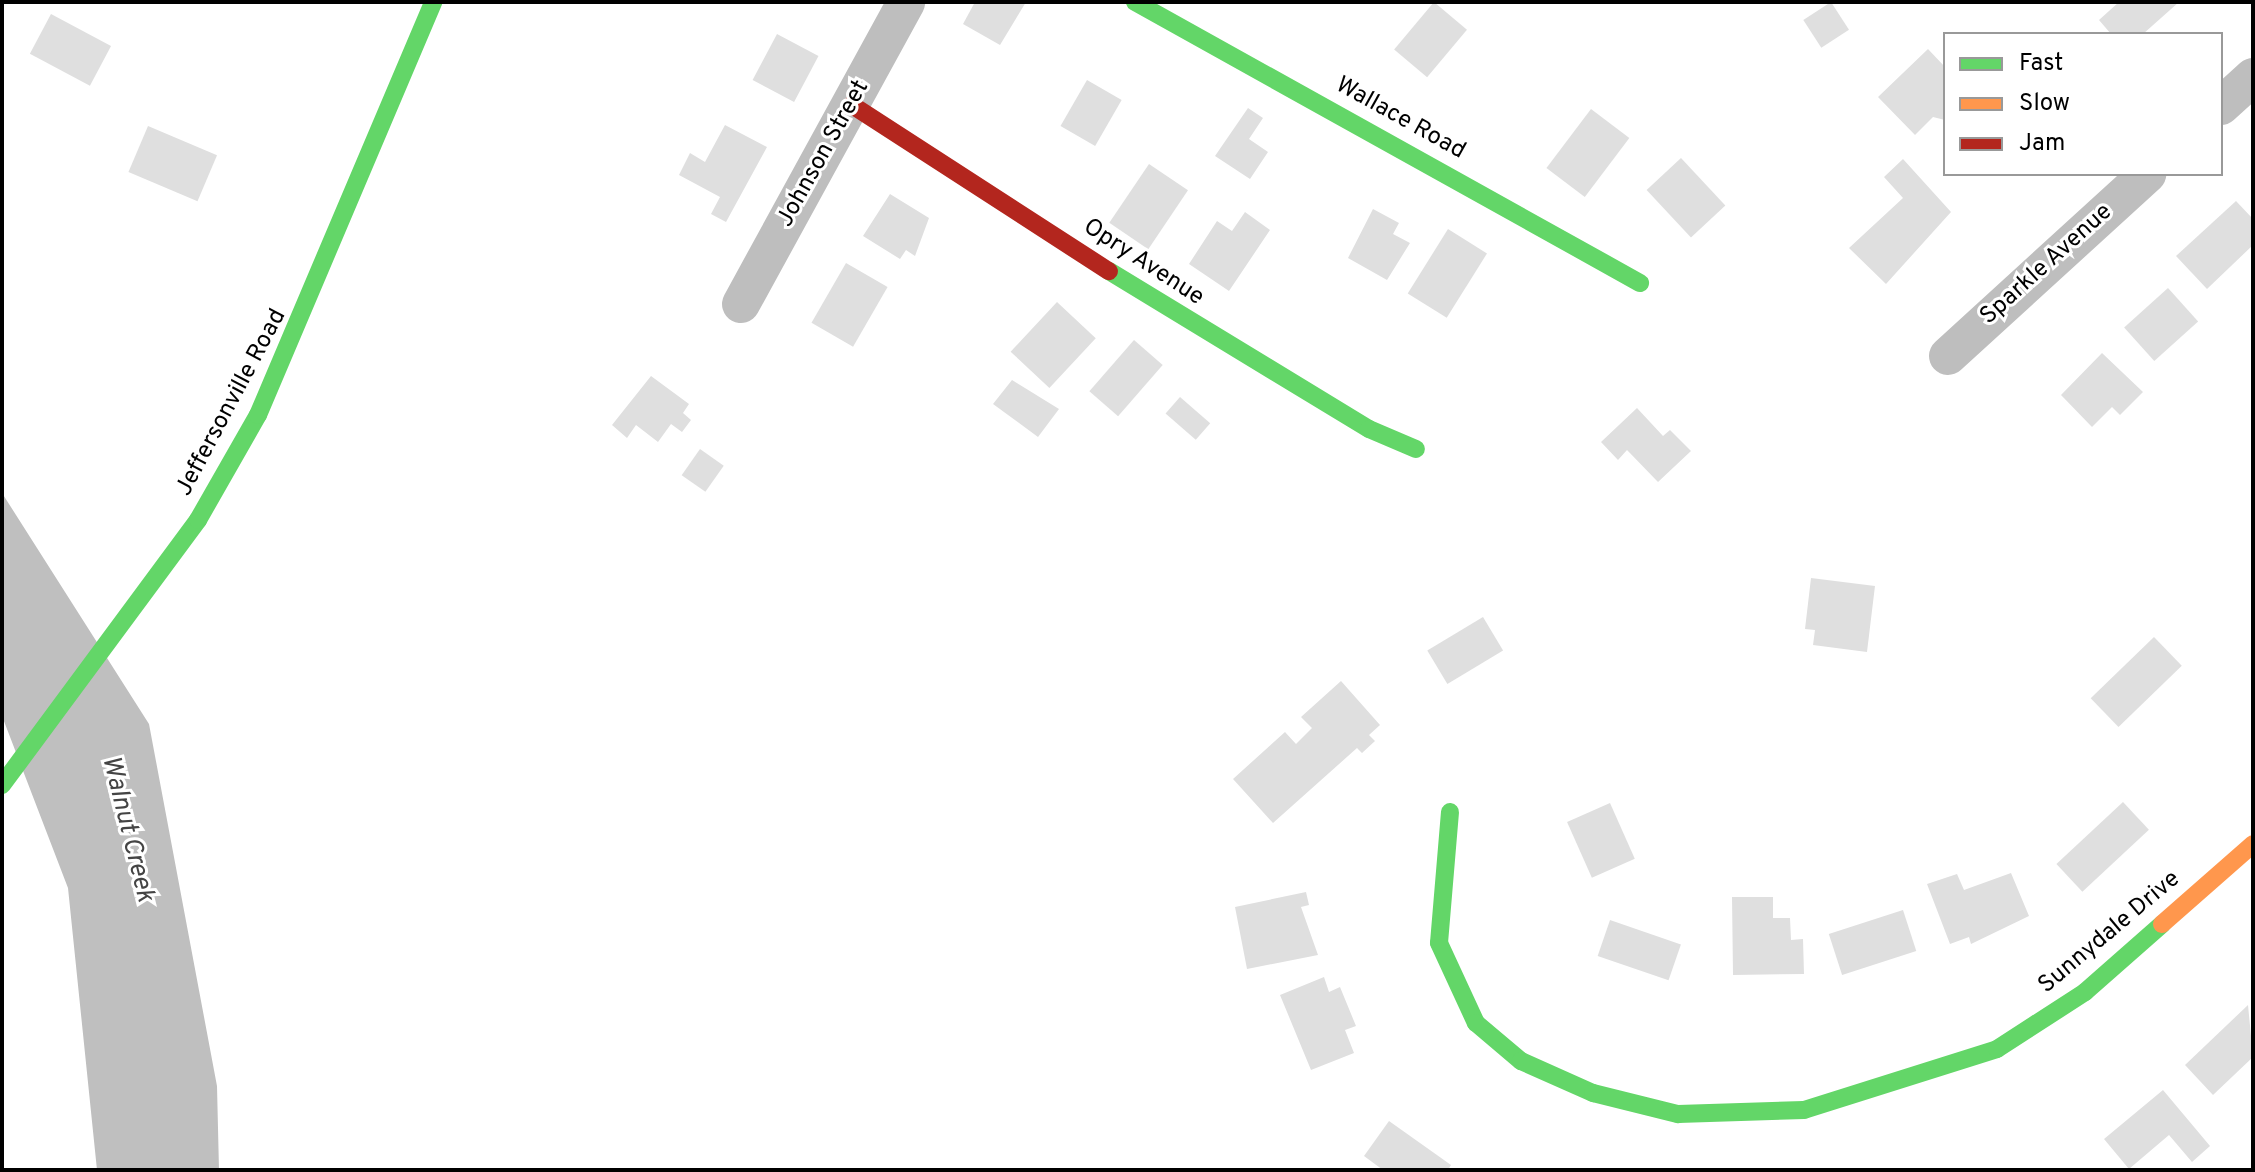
<!DOCTYPE html>
<html>
<head>
<meta charset="utf-8">
<style>
	body { margin:0 }
	#map { position:relative; width:2255px; height:1172px; overflow:hidden; background:#fff; font-family:Overpass,sans-serif }
	div>[style] { position:absolute }
	.water>* { inset:0; background:#bfbfbf }
	.building>* { inset:0; background:#dfdfdf; transform-origin:0 0 }
	.street>* { height:38px; margin:-19px; padding:0 19px; transform-origin:19px; border-radius:19px; background:#bebebe }
	.fast>* { height:18px; margin:-9px; padding:0 9px; transform-origin:9px; border-radius:9px; background:#63d668 }
	.slow>* { height:18px; margin:-9px; padding:0 9px; transform-origin:9px; border-radius:9px; background:#ff974d }
	.jam>* { height:18px; margin:-9px; padding:0 9px; transform-origin:9px; border-radius:9px; background:#b3261e }
	span { translate:-50% -50%; white-space:nowrap; text-align:center; line-height:1.15; -webkit-text-stroke:6px #fff; paint-order:stroke }
	.street-label { font-size:24px; color:#000 }
	.water-label { font-size:26px; color:#444; font-style:italic }
	.frame { position:absolute; inset:0; border:4px solid #000; pointer-events:none }
	.legend { position:absolute; left:1943px; top:32px; width:280px; height:144px; box-sizing:border-box; background:#fff; border:2px solid #999; margin:0; padding:10px 14px; list-style:none; font-size:24px; color:#000 }
	.legend li { display:flex; align-items:center; gap:16px; height:40px }
	.legend b { width:40px; border:2px solid #999 }
</style>
</head>
<body>
<div id="map">
	<div class="water">
		<div style="clip-path:polygon(2px 493px,149px 724px,217px 1086px,219px 1170px,97px 1170px,68px 888px,2px 716px)"></div>
	</div>
	<div class="building">
		<div style="clip-path:polygon(975px 2px,1026px 2px,1000px 45px,963px 24px)"></div>
		<div style="left:1434px;top:2px;width:43px;height:62px;rotate:40deg"></div>
		<div style="left:1831px;top:2px;width:33px;height:33px;rotate:57deg"></div>
		<div style="clip-path:polygon(2119px 2px,2179px 2px,2143px 34px,2111px 34px,2099px 20px)"></div>
		<div style="left:51px;top:14px;width:68px;height:45px;rotate:28deg"></div>
		<div style="left:777px;top:34px;width:47px;height:52px;rotate:28deg"></div>
		<div style="clip-path:polygon(1928px 49px,1945px 67px,1945px 120px,1933px 117px,1915px 135px,1878px 97px)"></div>
		<div style="left:1087px;top:80px;width:40px;height:53px;rotate:30deg"></div>
		<div style="clip-path:polygon(1248px 108px,1263px 118px,1249px 139px,1268px 152px,1250px 179px,1215px 156px)"></div>
		<div style="left:1591px;top:109px;width:48px;height:74px;rotate:37deg"></div>
		<div style="clip-path:polygon(725px 125px,767px 147px,726px 222px,711px 214px,720px 197px,679px 175px,690px 153px,705px 162px)"></div>
		<div style="left:148px;top:126px;width:75px;height:50px;rotate:23deg"></div>
		<div style="left:1681px;top:158px;width:65px;height:47px;rotate:47deg"></div>
		<div style="clip-path:polygon(1903px 159px,1951px 212px,1886px 284px,1849px 248px,1903px 198px,1884px 177px)"></div>
		<div style="left:1149px;top:164px;width:47px;height:71px;rotate:34deg"></div>
		<div style="clip-path:polygon(890px 194px,929px 218px,915px 256px,906px 250px,900px 259px,863px 236px)"></div>
		<div style="clip-path:polygon(2236px 201px,2253px 219px,2253px 245px,2207px 289px,2176px 256px)"></div>
		<div style="clip-path:polygon(1373px 209px,1399px 223px,1393px 234px,1410px 243px,1387px 280px,1348px 258px)"></div>
		<div style="clip-path:polygon(1245px 212px,1270px 230px,1229px 291px,1189px 264px,1217px 221px,1232px 231px)"></div>
		<div style="left:1448px;top:229px;width:46px;height:76px;rotate:32deg"></div>
		<div style="left:846px;top:263px;width:48px;height:69px;rotate:30deg"></div>
		<div style="left:2168px;top:288px;width:45px;height:59px;rotate:48deg"></div>
		<div style="left:1057px;top:302px;width:53px;height:68px;rotate:43deg"></div>
		<div style="left:1134px;top:340px;width:38px;height:68px;rotate:41deg"></div>
		<div style="clip-path:polygon(2102px 353px,2143px 392px,2120px 415px,2112px 407px,2092px 427px,2061px 395px)"></div>
		<div style="clip-path:polygon(651px 376px,689px 404px,683px 413px,691px 420px,682px 432px,671px 424px,658px 442px,636px 425px,627px 438px,612px 425px)"></div>
		<div style="clip-path:polygon(1012px 380px,1059px 409px,1038px 437px,993px 404px)"></div>
		<div style="left:1180px;top:397px;width:40px;height:22px;rotate:41deg"></div>
		<div style="clip-path:polygon(1637px 408px,1663px 436px,1670px 430px,1691px 451px,1658px 482px,1627px 450px,1618px 460px,1601px 442px)"></div>
		<div style="left:700px;top:449px;width:29px;height:32px;rotate:35deg"></div>
		<div style="clip-path:polygon(1811px 578px,1875px 586px,1867px 652px,1813px 645px,1815px 630px,1805px 629px)"></div>
		<div style="left:1483px;top:617px;width:39px;height:65px;rotate:59deg"></div>
		<div style="left:2154px;top:637px;width:40px;height:88px;rotate:46deg"></div>
		<div style="clip-path:polygon(1341px 681px,1380px 725px,1369px 735px,1375px 741px,1362px 753px,1357px 748px,1273px 823px,1233px 779px,1285px 732px,1296px 744px,1312px 728px,1301px 717px)"></div>
		<div style="left:2123px;top:802px;width:38px;height:91px;rotate:47deg"></div>
		<div style="left:1610px;top:803px;width:61px;height:47px;rotate:66deg"></div>
		<div style="clip-path:polygon(2011px 873px,2029px 916px,1971px 944px,1969px 937px,1950px 944px,1927px 884px,1957px 874px,1964px 890px)"></div>
		<div style="clip-path:polygon(1306px 892px,1309px 905px,1301px 907px,1318px 955px,1247px 969px,1235px 907px)"></div>
		<div style="clip-path:polygon(1732px 897px,1773px 897px,1773px 918px,1790px 918px,1791px 940px,1803px 939px,1804px 974px,1733px 975px)"></div>
		<div style="left:1903px;top:910px;width:43px;height:78px;rotate:72deg"></div>
		<div style="left:1610px;top:920px;width:75px;height:38px;rotate:19deg"></div>
		<div style="clip-path:polygon(1324px 977px,1329px 992px,1340px 987px,1356px 1026px,1345px 1030px,1354px 1053px,1311px 1070px,1280px 995px)"></div>
		<div style="clip-path:polygon(2248px 1005px,2253px 1057px,2213px 1095px,2185px 1065px)"></div>
		<div style="clip-path:polygon(2163px 1090px,2210px 1146px,2192px 1162px,2169px 1135px,2129px 1169px,2104px 1139px)"></div>
		<div style="clip-path:polygon(1389px 1121px,1451px 1165px,1448px 1170px,1383px 1170px,1364px 1156px)"></div>
	</div>
	<div class="street">
		<div style="left:2221px;top:106px;width:43px;rotate:-42.2deg"></div>
		<div style="left:741px;top:304px;width:344px;rotate:-61.3deg"></div>
		<div style="left:1948px;top:356px;width:270px;rotate:-42.4deg"></div>
	</div>
	<div class="fast">
		<div style="left:1135px;top:2px;width:578px;rotate:29.09deg"></div>
		<div style="left:1109px;top:271px;width:304px;rotate:31.3deg"></div>
		<div style="left:1369px;top:429px;width:51px;rotate:23.1deg"></div>
		<div style="left:2px;top:785px;width:330px;rotate:-53.5deg"></div>
		<div style="left:198px;top:520px;width:121px;rotate:-60.3deg"></div>
		<div style="left:258px;top:415px;width:449px;rotate:-67deg"></div>
		<div style="left:1450px;top:812px;width:131px;rotate:94.8deg"></div>
		<div style="left:1439px;top:943px;width:88px;rotate:65.2deg"></div>
		<div style="left:1476px;top:1023px;width:59px;rotate:40.2deg"></div>
		<div style="left:1521px;top:1061px;width:79px;rotate:24deg"></div>
		<div style="left:1593px;top:1093px;width:88px;rotate:13.9deg"></div>
		<div style="left:1678px;top:1114px;width:126px;rotate:-1.8deg"></div>
		<div style="left:1804px;top:1110px;width:202px;rotate:-17.5deg"></div>
		<div style="left:1997px;top:1049px;width:105px;rotate:-32.9deg"></div>
		<div style="left:2085px;top:992px;width:103px;rotate:-41.4deg"></div>
	</div>
	<div class="slow">
		<div style="left:2162px;top:924px;width:121px;rotate:-41.3deg"></div>
	</div>
	<div class="jam">
		<div style="left:852px;top:105px;width:306px;rotate:32.9deg"></div>
	</div>
	<div class="street-label">
		<span style="left:1400px;top:119px;rotate:29deg">Wallace Road</span>
		<span style="left:824px;top:154px;rotate:-61deg">Johnson Street</span>
		<span style="left:1143px;top:263px;rotate:33deg">Opry Avenue</span>
		<span style="left:2047px;top:265px;rotate:-42deg">Sparkle Avenue</span>
		<span style="left:232px;top:403px;rotate:-62deg">Jeffersonville Road</span>
		<span style="left:2110px;top:933px;rotate:-40deg">Sunnydale Drive</span>
	</div>
	<div class="water-label">
		<span style="left:127px;top:829px;rotate:76deg">Walnut Creek</span>
	</div>
	<div class="frame"></div>
	<ul class="legend">
	<li><b style="height:10px;background:#63d668"></b>Fast</li>
	<li><b style="height:10px;background:#ff974d"></b>Slow</li>
	<li><b style="height:10px;background:#b3261e"></b>Jam</li>
	</ul>
</div>
</body>
</html>
